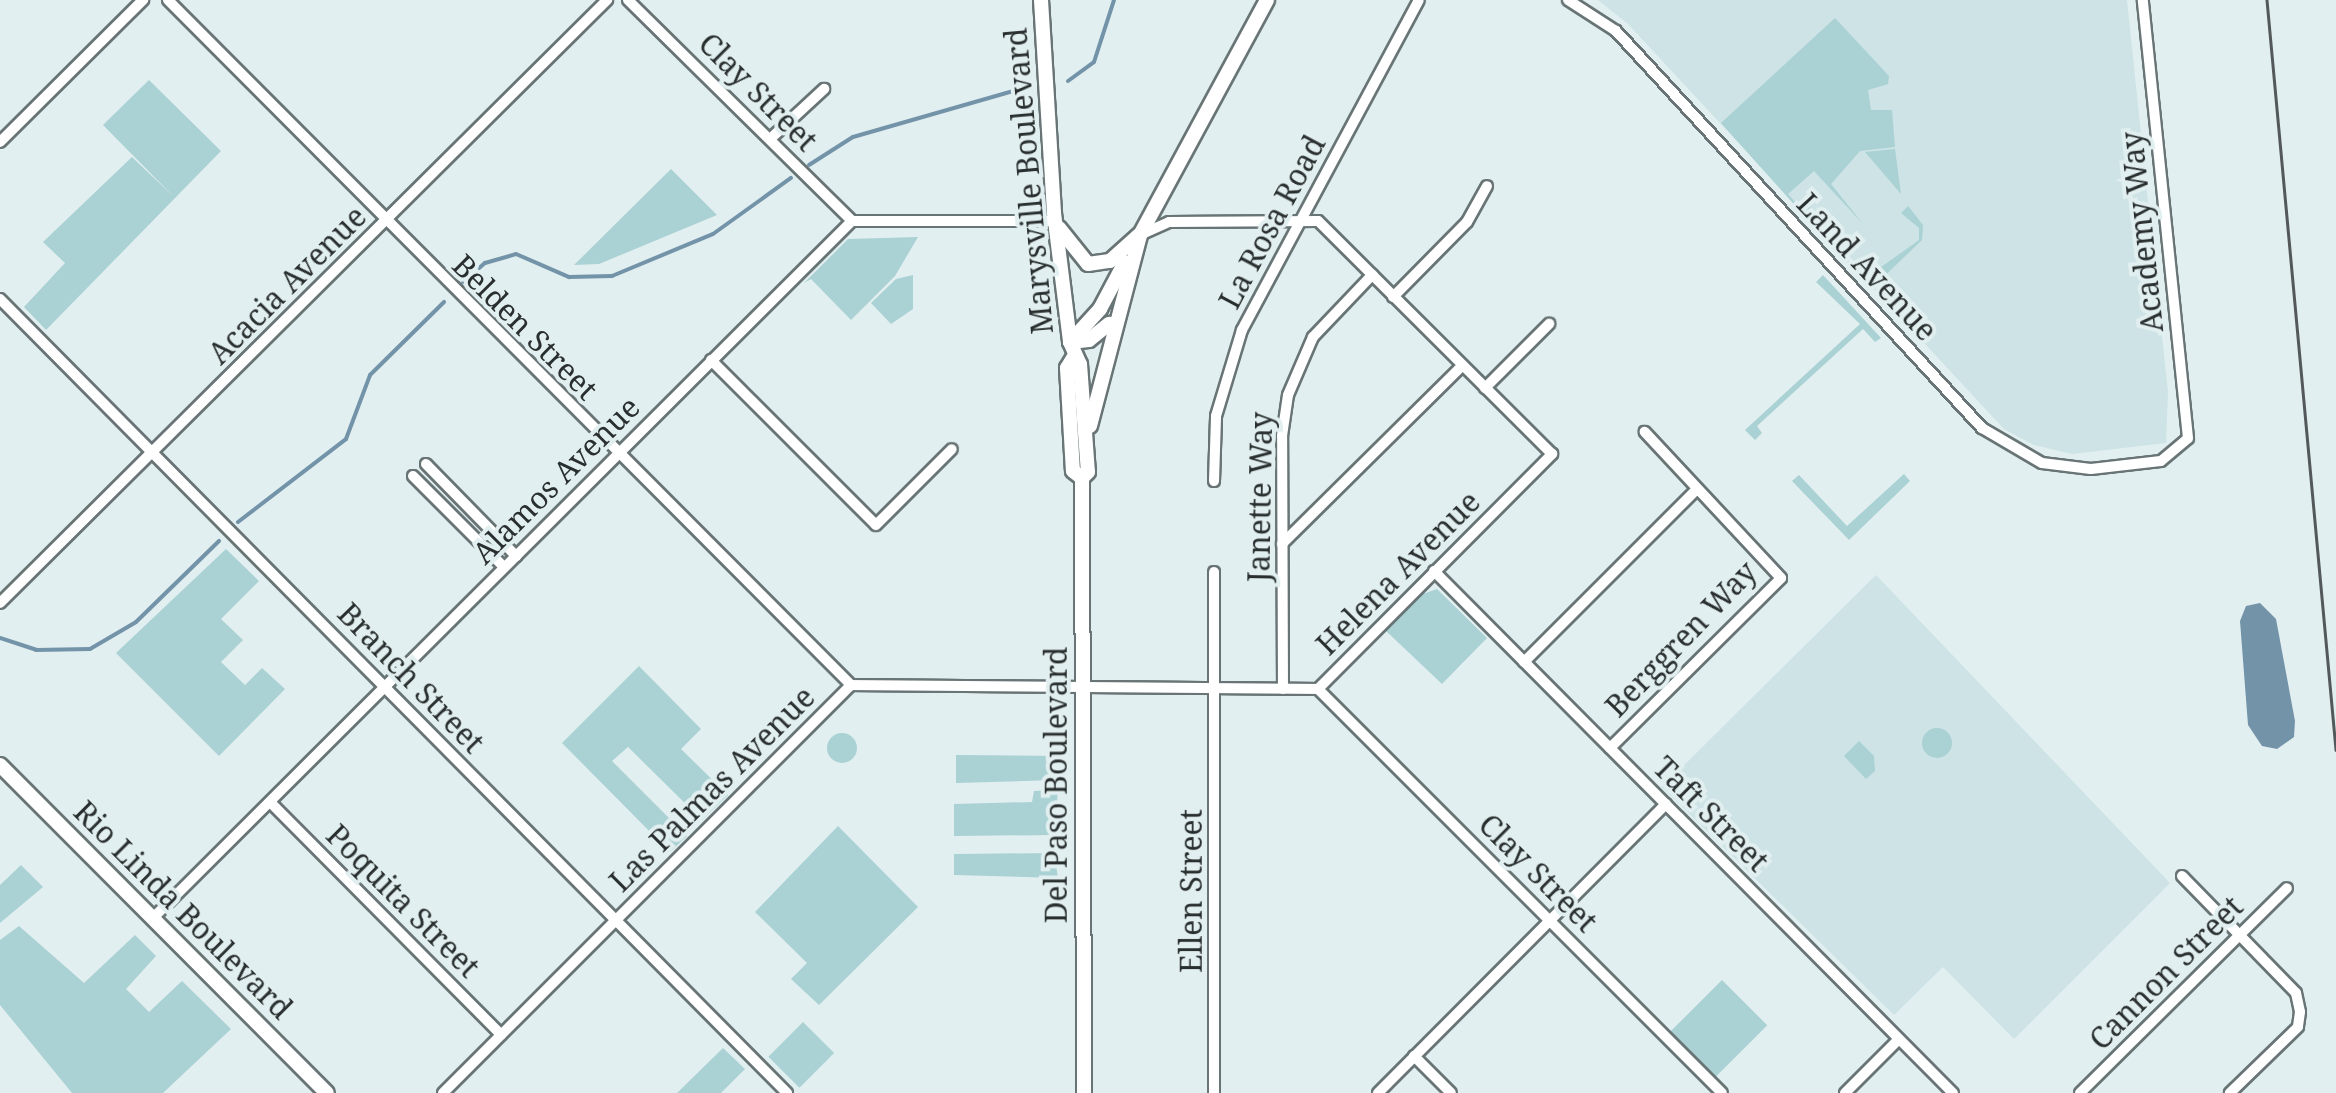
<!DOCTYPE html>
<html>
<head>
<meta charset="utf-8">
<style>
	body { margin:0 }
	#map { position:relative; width:2336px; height:1093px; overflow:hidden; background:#e2eff0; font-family:"Noto Serif",serif }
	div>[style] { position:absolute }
	.built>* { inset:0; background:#cde3e5 }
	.green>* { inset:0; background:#aad1d4; transform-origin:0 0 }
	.round { border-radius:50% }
	.water>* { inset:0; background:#7393a9 }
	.stream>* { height:4px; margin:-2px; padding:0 2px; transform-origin:2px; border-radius:2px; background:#7393a9 }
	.roads { filter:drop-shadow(2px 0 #687475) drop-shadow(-2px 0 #687475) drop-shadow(0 2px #687475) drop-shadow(0 -2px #687475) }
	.minor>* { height:10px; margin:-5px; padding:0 5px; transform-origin:5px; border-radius:5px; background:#fff }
	.secondary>* { height:14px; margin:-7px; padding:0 7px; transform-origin:7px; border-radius:7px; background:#fff }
	.tram>* { height:2.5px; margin:-1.25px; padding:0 1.25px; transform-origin:1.25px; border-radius:1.25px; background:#53595a }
	span { translate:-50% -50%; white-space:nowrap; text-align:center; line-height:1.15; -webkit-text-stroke:8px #e2eff0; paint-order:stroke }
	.street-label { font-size:30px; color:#292e2e }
</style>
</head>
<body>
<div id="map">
	<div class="built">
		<div style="clip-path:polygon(1598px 0,2127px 0,2168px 393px,2166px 443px,2072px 454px,2034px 445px,2004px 429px,1628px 24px)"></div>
		<div style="clip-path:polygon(1876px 575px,2170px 883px,2014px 1039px,1943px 967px,1894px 1015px,1662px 787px)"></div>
	</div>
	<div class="green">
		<div style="clip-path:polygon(1835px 18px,1889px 76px,1888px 84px,1868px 90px,1871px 110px,1892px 110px,1895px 147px,1860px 151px,1831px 184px,1863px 224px,1814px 171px,1788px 194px,1803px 211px,1812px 206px,1807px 214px,1821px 230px,1831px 225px,1825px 234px,1839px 249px,1848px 245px,1842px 253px,1854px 265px,1863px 261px,1854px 271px,1721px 123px)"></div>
		<div style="clip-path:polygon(149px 80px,221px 151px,46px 330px,24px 307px,65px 263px,43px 242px,132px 157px,174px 197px,103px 125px)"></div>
		<div style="clip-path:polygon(1895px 149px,1901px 194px,1865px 152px)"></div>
		<div style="clip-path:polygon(671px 169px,717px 215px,599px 264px,574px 265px)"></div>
		<div style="clip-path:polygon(1908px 206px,1923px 225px,1922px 240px,1871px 289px,1863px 280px,1919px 240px,1919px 228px,1901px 213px)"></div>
		<div style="clip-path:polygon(918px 237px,895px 276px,851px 320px,811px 279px,804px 283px,848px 239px)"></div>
		<div style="clip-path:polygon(913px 275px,913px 309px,891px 324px,871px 303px,896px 279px)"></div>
		<div style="clip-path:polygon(1823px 275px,1881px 338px,1875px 342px,1863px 329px,1757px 426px,1762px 433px,1755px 440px,1745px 430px,1860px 324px,1816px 282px)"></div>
		<div style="clip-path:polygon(1904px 474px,1910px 481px,1849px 540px,1792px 481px,1799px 475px,1847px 526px)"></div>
		<div style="clip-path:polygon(226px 549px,259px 581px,221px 619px,243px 640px,221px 662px,245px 685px,262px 668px,285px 689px,219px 756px,116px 653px)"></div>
		<div style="clip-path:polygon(1437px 589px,1487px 638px,1442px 684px,1386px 631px,1420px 595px)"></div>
		<div style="clip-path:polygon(639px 666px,701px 729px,681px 749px,728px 795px,702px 820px,628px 747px,612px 761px,687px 836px,670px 852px,562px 743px)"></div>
		<div class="round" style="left:1922px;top:728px;width:30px;height:30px"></div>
		<div class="round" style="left:827px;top:733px;width:30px;height:30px"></div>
		<div style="clip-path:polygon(1859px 741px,1874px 756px,1875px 771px,1866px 779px,1844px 756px)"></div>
		<div style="clip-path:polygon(956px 755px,1057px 756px,1057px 780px,956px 783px)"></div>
		<div style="clip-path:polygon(1058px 790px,1054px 835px,954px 836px,954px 804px,1032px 802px,1034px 791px)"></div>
		<div style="clip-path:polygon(838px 826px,918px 907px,819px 1005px,791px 979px,807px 963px,755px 912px)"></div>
		<div style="clip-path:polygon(1054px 853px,1058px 878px,954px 875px,954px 854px)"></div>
		<div style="clip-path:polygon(21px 865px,43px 887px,0 923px,0 885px)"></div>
		<div style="clip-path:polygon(19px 926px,84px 983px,135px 935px,156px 956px,126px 989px,149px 1012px,182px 981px,231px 1029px,163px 1093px,72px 1093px,0 1005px,0 940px)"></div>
		<div style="left:1722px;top:980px;width:64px;height:74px;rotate:45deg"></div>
		<div style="left:803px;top:1022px;width:44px;height:49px;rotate:45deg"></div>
		<div style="clip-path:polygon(723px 1048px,745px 1069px,721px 1093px,677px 1093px)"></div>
	</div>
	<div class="water">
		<div style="clip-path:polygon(2260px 603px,2276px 619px,2295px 721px,2294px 737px,2277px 749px,2262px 746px,2248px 725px,2240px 621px,2246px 606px)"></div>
	</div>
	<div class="stream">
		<div style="left:1068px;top:81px;width:32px;rotate:-36deg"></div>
		<div style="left:1094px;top:62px;width:65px;rotate:-72.1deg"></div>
		<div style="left:809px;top:165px;width:52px;rotate:-32.5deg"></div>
		<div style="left:853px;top:137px;width:181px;rotate:-16deg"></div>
		<div style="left:463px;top:282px;width:29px;rotate:-41deg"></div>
		<div style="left:485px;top:263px;width:32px;rotate:-16deg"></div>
		<div style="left:516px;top:254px;width:58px;rotate:23.5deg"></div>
		<div style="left:569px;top:277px;width:43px;rotate:-1.3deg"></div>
		<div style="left:612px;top:276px;width:109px;rotate:-22.6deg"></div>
		<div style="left:713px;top:234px;width:96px;rotate:-35.7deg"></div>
		<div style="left:238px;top:522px;width:136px;rotate:-37.5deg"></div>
		<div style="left:346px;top:439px;width:68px;rotate:-69.4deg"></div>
		<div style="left:370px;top:375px;width:104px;rotate:-44.6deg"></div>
		<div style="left:0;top:638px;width:38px;rotate:18deg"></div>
		<div style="left:36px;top:650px;width:54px;rotate:-1.1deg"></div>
		<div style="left:90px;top:649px;width:53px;rotate:-30.4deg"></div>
		<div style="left:136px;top:622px;width:116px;rotate:-44.3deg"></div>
	</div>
	<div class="roads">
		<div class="minor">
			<div style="left:168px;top:0;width:967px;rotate:45.08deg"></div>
			<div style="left:628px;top:0;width:315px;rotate:44.6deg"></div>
			<div style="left:1568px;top:0;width:57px;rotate:32.9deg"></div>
			<div style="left:1616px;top:31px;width:540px;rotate:47.33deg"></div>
			<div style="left:1982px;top:428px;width:69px;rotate:30.3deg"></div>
			<div style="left:2042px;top:463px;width:49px;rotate:7deg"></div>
			<div style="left:2091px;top:469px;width:70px;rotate:-6.5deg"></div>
			<div style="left:2161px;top:461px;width:35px;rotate:-40deg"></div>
			<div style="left:2188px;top:438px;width:440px;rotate:-95.9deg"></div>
			<div style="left:770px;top:139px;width:74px;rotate:-42.8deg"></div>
			<div style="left:0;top:142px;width:202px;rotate:-44.8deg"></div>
			<div style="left:1393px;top:297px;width:105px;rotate:-45.4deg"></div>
			<div style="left:1467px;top:222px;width:41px;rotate:-60.9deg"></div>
			<div style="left:0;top:299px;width:1118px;rotate:45.25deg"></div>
			<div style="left:711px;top:360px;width:233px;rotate:45deg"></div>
			<div style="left:876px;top:525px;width:107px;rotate:-45deg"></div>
			<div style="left:1485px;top:388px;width:91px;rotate:-45deg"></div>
			<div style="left:426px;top:464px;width:129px;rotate:45.6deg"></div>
			<div style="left:413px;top:476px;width:129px;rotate:45deg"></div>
			<div style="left:1214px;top:481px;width:65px;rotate:-88.2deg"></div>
			<div style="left:1216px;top:416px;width:90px;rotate:-73.2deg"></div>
			<div style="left:1242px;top:330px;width:374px;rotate:-61.8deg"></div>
			<div style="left:1282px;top:544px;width:253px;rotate:-44.7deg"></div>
			<div style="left:1434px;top:571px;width:736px;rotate:45.17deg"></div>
			<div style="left:1214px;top:572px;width:521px;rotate:90deg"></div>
			<div style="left:0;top:603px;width:856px;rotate:-44.81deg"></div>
			<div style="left:1524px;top:662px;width:245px;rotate:-45deg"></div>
			<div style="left:1283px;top:689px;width:253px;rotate:-90.2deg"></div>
			<div style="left:1282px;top:436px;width:41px;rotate:-81.7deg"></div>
			<div style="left:1288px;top:395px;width:63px;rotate:-66.7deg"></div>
			<div style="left:1313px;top:337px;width:86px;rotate:-46.4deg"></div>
			<div style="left:1318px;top:689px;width:571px;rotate:45deg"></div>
			<div style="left:1610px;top:748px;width:241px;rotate:-44.8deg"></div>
			<div style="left:1781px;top:578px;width:200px;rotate:-133deg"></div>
			<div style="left:270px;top:802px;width:328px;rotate:45.2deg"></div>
			<div style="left:2182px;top:876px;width:163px;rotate:45.7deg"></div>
			<div style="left:2296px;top:993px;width:19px;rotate:78deg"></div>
			<div style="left:2300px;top:1012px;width:15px;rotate:98deg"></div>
			<div style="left:2298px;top:1027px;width:95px;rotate:135.9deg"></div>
			<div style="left:153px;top:918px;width:987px;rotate:-44.92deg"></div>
			<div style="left:852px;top:221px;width:203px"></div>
			<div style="left:1414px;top:1056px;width:52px;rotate:45deg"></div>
			<div style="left:443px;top:1093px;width:577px;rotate:-45deg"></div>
			<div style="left:851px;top:685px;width:467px;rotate:0.5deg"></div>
			<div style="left:1318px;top:689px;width:332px;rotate:-45.1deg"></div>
			<div style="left:1552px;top:454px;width:330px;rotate:-135.1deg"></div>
			<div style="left:1318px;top:221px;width:149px;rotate:179.6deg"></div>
			<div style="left:1169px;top:222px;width:30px;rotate:156deg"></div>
			<div style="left:1378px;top:1093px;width:408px;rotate:-45.1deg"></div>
			<div style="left:1845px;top:1093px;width:76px;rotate:-45deg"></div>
			<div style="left:2080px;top:1093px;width:291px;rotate:-44.7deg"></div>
		</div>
		<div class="secondary">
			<div style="left:1041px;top:0;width:213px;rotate:86.5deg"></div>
			<div style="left:1054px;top:213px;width:130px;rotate:82.9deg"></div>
			<div style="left:1070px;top:342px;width:24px;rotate:66deg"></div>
			<div style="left:1080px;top:364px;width:108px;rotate:85.8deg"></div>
			<div style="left:1088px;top:472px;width:8px;rotate:135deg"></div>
			<div style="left:1082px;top:478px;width:615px;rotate:89.81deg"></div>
			<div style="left:1059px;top:228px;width:46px;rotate:51.1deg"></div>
			<div style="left:1088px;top:264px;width:22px;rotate:-8deg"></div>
			<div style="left:1110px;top:261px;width:39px;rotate:-42deg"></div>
			<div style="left:1070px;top:342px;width:45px;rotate:-47.7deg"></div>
			<div style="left:1100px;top:309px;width:53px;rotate:-62deg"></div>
			<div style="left:1070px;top:342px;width:19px;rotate:-6deg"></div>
			<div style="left:1089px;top:340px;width:26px;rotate:-39deg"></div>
			<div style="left:1073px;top:358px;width:12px;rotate:121deg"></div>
			<div style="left:1067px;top:368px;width:103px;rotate:86.7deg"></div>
			<div style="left:1073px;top:471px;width:11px;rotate:38deg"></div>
			<div style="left:1090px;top:426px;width:197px;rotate:-75.3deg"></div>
			<div style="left:1140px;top:235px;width:267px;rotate:-61.6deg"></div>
			<div style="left:0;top:765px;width:463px;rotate:45.1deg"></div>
		</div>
	</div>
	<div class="tram">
		<div style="left:2267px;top:0;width:753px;rotate:84.74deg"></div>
	</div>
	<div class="street-label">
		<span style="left:758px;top:92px;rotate:45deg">Clay Street</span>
		<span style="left:1029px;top:181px;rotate:-95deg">Marysville Boulevard</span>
		<span style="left:1272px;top:222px;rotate:-62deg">La Rosa Road</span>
		<span style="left:2142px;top:232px;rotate:-96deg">Academy Way</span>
		<span style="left:1867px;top:267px;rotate:47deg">Land Avenue</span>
		<span style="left:287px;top:285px;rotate:-45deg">Acacia Avenue</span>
		<span style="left:525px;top:327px;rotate:45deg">Belden Street</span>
		<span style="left:556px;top:480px;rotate:-45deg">Alamos Avenue</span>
		<span style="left:1260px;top:497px;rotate:-89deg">Janette Way</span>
		<span style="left:1398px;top:573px;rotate:-45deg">Helena Avenue</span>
		<span style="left:1681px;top:639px;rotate:-46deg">Berggren Way</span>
		<span style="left:411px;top:678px;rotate:46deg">Branch Street</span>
		<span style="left:1056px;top:785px;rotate:-90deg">Del Paso Boulevard</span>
		<span style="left:712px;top:789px;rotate:-45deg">Las Palmas Avenue</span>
		<span style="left:1711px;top:814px;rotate:45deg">Taft Street</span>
		<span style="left:1538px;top:873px;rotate:45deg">Clay Street</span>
		<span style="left:1191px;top:891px;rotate:-90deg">Ellen Street</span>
		<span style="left:403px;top:901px;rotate:45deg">Poquita Street</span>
		<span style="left:183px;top:910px;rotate:45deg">Rio Linda Boulevard</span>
		<span style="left:2166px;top:973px;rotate:-45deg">Cannon Street</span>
	</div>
</div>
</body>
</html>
